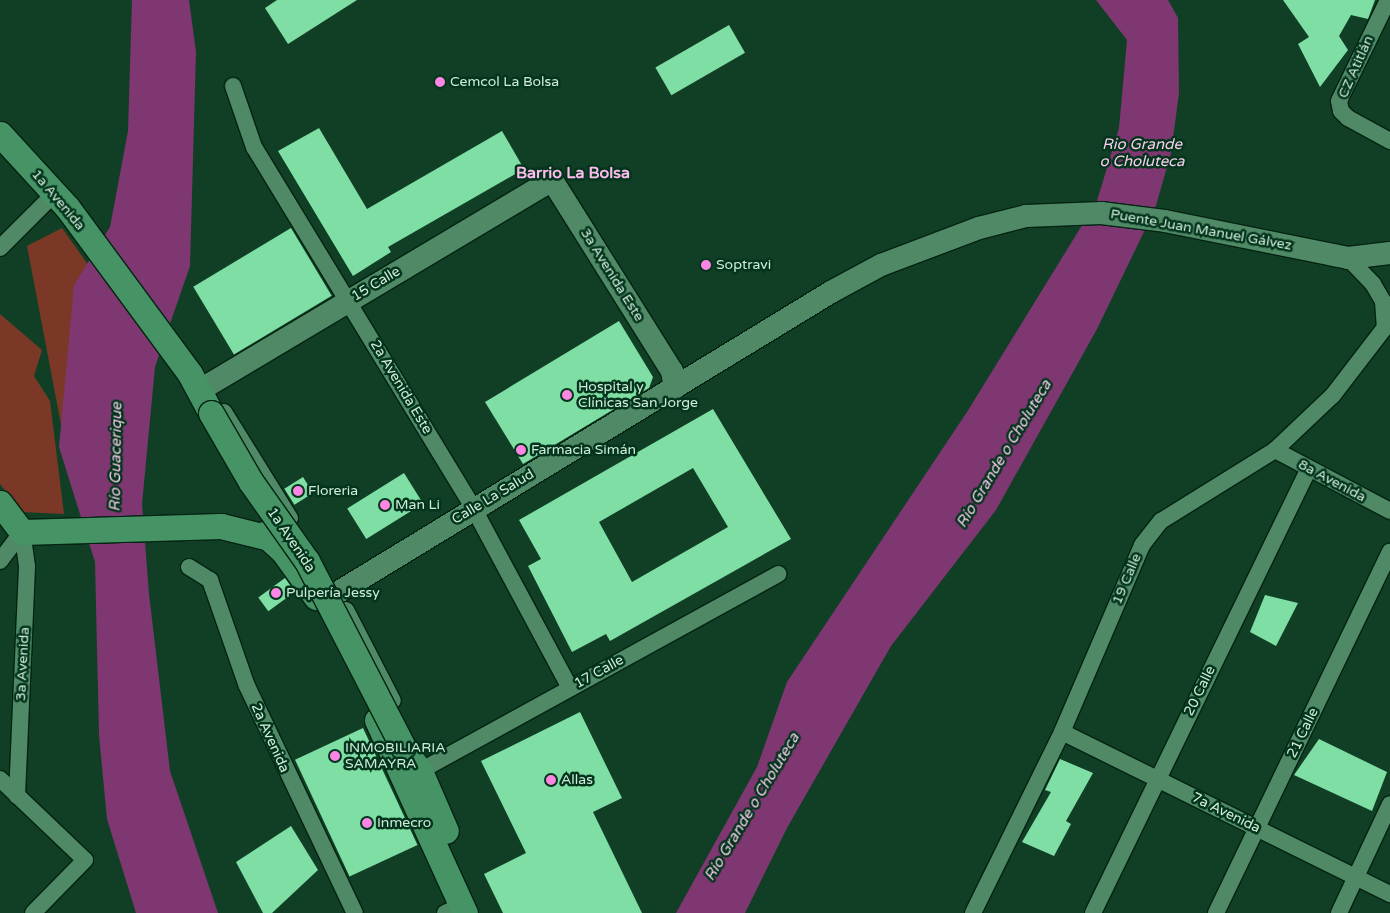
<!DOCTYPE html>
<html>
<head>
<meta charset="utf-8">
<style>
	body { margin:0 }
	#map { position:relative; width:1390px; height:913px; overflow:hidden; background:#113f26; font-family:"Varela Round",sans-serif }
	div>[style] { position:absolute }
	.green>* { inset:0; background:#7b3827 }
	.water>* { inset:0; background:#7f3771 }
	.building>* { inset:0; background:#7fdea4; transform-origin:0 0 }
	.roads { filter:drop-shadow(1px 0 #042312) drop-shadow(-1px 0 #042312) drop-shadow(0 1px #042312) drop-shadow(0 -1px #042312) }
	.minor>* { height:16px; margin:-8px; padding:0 8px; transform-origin:8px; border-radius:8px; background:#4f8965 }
	.secondary>* { height:22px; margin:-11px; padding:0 11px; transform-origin:11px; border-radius:11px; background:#4f8965 }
	.primary>* { height:25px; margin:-12.5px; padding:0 12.5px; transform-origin:12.5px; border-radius:12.5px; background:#469366 }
	.bridges { filter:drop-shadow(1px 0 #042312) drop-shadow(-1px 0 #042312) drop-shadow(0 1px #042312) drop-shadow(0 -1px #042312) }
	.primary-bridge>* { height:25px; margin:-12.5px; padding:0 12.5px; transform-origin:12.5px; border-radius:12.5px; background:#469366 }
	.dots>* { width:14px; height:14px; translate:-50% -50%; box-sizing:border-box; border:2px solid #03341c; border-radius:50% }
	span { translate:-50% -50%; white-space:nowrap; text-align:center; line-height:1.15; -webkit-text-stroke:5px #03341c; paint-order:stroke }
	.street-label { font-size:14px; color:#ceecd8 }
	.poi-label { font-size:14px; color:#ceecd8 }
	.left { translate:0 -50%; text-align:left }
	.water-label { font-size:15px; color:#f8ceed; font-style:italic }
	.quarter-label { font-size:16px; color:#febbee; font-weight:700 }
</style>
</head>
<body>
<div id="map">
	<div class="green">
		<div style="clip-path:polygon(62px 228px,106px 290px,94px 477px,75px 498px,27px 246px)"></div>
		<div style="clip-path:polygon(0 314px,42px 350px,34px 376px,50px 401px,64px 514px,22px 512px,0 484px)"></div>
	</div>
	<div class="water">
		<div style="clip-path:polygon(132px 0,189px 0,196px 52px,190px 266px,155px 367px,142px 504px,149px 594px,170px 771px,218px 913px,136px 913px,107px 819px,99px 735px,95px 562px,59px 447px,74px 285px,110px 227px,128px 131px)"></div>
		<div style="clip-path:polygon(1096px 0,1168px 0,1178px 18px,1179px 93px,1171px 153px,1155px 209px,1097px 329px,996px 510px,891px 646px,787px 828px,745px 913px,676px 913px,757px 767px,787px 682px,967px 412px,1097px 201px,1119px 128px,1127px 40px)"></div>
	</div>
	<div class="building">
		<div style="clip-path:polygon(277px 0,357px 0,288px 44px,265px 8px)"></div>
		<div style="clip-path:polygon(1283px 0,1375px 0,1368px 19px,1351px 15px,1339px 36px,1348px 50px,1320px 87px,1298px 44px,1309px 37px)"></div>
		<div style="left:729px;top:25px;width:32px;height:85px;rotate:60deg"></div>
		<div style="clip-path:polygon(319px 128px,367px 209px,502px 131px,524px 169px,388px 247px,391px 252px,353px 276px,278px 151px)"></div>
		<div style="left:291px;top:228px;width:79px;height:114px;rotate:59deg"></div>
		<div style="clip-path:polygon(619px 321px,653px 377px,649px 388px,523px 464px,485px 402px)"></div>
		<div style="clip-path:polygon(evenodd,713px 409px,791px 539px,610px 641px,606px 634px,572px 652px,528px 566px,541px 559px,519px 520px,713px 409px,693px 468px,728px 527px,632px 582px,599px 522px,693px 468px)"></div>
		<div style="left:404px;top:473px;width:36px;height:67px;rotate:58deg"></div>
		<div style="left:303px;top:477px;width:19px;height:22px;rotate:58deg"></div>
		<div style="left:285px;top:578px;width:17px;height:33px;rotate:54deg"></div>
		<div style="clip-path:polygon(1265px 595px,1298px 603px,1276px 646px,1250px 632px)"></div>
		<div style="clip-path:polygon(580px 712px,622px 798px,593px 812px,642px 913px,503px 913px,484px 874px,526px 853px,481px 761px)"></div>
		<div style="left:363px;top:728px;width:129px;height:75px;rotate:65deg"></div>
		<div style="clip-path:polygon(1319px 739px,1387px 772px,1372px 811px,1294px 775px)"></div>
		<div style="clip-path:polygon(1060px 759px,1093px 773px,1066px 821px,1071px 824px,1054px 856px,1022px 842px,1051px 792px,1045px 790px)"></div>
		<div style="clip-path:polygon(291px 826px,318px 870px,272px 913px,263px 913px,236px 862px)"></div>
	</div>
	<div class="roads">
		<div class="minor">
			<div style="left:1388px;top:0;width:112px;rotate:115.9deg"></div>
			<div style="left:1339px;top:101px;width:10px;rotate:79deg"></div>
			<div style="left:1341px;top:111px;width:10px;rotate:45deg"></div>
			<div style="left:1348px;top:118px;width:48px;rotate:28.7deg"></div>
			<div style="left:233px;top:86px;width:65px;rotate:71deg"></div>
			<div style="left:254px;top:147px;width:424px;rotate:58.7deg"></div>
			<div style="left:474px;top:509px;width:203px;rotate:61.8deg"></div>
			<div style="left:0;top:248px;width:78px;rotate:-45deg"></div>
			<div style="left:1348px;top:258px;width:36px;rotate:46deg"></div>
			<div style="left:1373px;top:284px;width:20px;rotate:60deg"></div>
			<div style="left:1383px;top:301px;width:26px;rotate:86deg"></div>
			<div style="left:224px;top:412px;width:125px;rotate:58.1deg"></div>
			<div style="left:1275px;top:450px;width:130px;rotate:27.9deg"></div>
			<div style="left:0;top:561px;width:36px;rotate:-53deg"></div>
			<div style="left:189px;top:567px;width:25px;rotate:32deg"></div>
			<div style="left:210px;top:580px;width:112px;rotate:70.8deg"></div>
			<div style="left:247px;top:686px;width:251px;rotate:64.6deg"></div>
			<div style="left:346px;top:610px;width:102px;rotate:62.7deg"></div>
			<div style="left:1062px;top:732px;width:366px;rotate:26.3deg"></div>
			<div style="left:418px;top:763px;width:8px;rotate:76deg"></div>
			<div style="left:420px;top:771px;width:409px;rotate:-28.8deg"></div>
			<div style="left:0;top:779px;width:117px;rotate:43.6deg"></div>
			<div style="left:85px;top:860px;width:74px;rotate:134.5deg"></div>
			<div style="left:17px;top:796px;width:230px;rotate:-87.5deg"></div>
			<div style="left:27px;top:566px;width:34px;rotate:-98deg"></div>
			<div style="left:445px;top:913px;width:19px;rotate:-25deg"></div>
			<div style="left:973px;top:913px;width:202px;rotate:-63.8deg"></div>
			<div style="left:1062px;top:732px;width:203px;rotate:-66.8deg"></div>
			<div style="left:1142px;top:545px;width:31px;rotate:-52deg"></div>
			<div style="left:1161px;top:521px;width:134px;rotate:-31.9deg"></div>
			<div style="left:1275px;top:450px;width:80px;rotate:-43.5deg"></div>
			<div style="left:1333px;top:395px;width:93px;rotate:-52.4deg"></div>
			<div style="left:1093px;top:913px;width:492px;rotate:-64.1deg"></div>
			<div style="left:1216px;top:913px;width:401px;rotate:-64.3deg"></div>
			<div style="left:1339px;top:913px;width:120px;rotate:-64.9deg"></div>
		</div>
		<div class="secondary">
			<div style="left:200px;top:390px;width:410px;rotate:-30.8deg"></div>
			<div style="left:552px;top:180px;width:226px;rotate:57.9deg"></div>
			<div style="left:672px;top:371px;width:17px;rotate:80deg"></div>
			<div style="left:337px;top:593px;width:578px;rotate:-31.35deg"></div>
			<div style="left:831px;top:292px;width:57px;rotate:-28.4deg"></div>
			<div style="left:881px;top:265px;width:105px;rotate:-20.7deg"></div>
			<div style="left:979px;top:228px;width:49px;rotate:-14.3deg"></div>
			<div style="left:1026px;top:216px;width:75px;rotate:-2.3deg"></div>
			<div style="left:1101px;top:213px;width:64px;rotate:7.1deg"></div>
			<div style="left:1165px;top:221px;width:187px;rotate:11.4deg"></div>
			<div style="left:1348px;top:258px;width:42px;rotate:-6.8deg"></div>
		</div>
		<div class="primary">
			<div style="left:0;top:134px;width:99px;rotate:47.5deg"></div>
			<div style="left:67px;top:207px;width:207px;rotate:53.6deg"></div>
			<div style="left:190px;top:374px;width:44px;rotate:61.7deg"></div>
			<div style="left:0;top:503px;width:36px;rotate:53deg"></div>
			<div style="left:22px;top:532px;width:199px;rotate:-1.7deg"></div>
			<div style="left:221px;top:526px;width:59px;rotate:13.8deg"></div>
			<div style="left:264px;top:534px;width:25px;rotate:42deg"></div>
			<div style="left:283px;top:551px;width:57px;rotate:54.3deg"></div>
			<div style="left:377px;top:720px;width:212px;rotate:65.5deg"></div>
			<div style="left:403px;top:747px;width:29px;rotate:55deg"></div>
			<div style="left:420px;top:771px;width:65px;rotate:66.6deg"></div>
		</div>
	</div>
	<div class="bridges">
		<div class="primary-bridge">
			<div style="left:211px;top:413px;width:80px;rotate:59.9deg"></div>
			<div style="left:251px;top:482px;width:97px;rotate:54.7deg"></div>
			<div style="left:307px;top:561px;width:209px;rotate:62.7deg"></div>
		</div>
	</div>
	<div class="dots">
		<div style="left:440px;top:82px;background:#fc86e3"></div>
		<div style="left:706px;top:265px;background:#fc86e3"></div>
		<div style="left:567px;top:395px;background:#fc86e3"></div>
		<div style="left:521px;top:450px;background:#fc86e3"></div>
		<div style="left:298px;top:491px;background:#fc86e3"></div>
		<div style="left:385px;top:505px;background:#fc86e3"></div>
		<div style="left:276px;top:593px;background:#fc86e3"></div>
		<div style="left:335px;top:756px;background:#fc86e3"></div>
		<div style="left:551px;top:780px;background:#fc86e3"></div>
		<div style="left:367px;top:823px;background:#fc86e3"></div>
	</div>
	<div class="street-label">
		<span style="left:1356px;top:67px;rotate:-66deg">CZ Atitlán</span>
		<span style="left:58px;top:200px;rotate:50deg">1a Avenida</span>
		<span style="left:1201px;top:230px;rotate:10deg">Puente Juan Manuel Gálvez</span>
		<span style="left:612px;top:275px;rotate:58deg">3a Avenida Este</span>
		<span style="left:376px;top:284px;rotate:-31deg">15 Calle</span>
		<span style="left:401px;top:387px;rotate:59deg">2a Avenida Este</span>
		<span style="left:1332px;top:481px;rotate:28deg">8a Avenida</span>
		<span style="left:493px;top:497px;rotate:-31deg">Calle La Salud</span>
		<span style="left:291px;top:540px;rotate:56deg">1a Avenida</span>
		<span style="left:1127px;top:579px;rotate:-67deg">19 Calle</span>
		<span style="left:23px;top:664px;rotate:-87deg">3a Avenida</span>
		<span style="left:599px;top:672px;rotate:-29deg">17 Calle</span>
		<span style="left:1200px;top:691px;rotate:-64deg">20 Calle</span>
		<span style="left:1303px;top:733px;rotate:-64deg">21 Calle</span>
		<span style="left:270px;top:738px;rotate:66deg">2a Avenida</span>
		<span style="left:1226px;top:813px;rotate:26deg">7a Avenida</span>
	</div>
	<div class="poi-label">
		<span class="left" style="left:450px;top:82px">Cemcol La Bolsa</span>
		<span class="left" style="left:716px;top:265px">Soptravi</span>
		<span class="left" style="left:578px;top:395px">Hospital y<br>Clínicas San Jorge</span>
		<span class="left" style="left:531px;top:450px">Farmacia Simán</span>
		<span class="left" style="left:308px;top:491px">Floreria</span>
		<span class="left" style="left:395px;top:505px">Man Li</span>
		<span class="left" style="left:286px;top:593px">Pulpería Jessy</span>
		<span class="left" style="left:345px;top:756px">INMOBILIARIA<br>SAMAYRA</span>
		<span class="left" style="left:561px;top:780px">Allas</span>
		<span class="left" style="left:377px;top:823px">Inmecro</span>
	</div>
	<div class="water-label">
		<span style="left:1142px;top:153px">Rio Grande<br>o Choluteca</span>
		<span style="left:1004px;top:454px;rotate:-59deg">Río Grande o Choluteca</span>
		<span style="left:116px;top:457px;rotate:-89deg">Río Guacerique</span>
		<span style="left:752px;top:807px;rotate:-59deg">Río Grande o Choluteca</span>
	</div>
	<div class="quarter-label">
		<span style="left:573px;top:173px">Barrio La Bolsa</span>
	</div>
</div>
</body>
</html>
